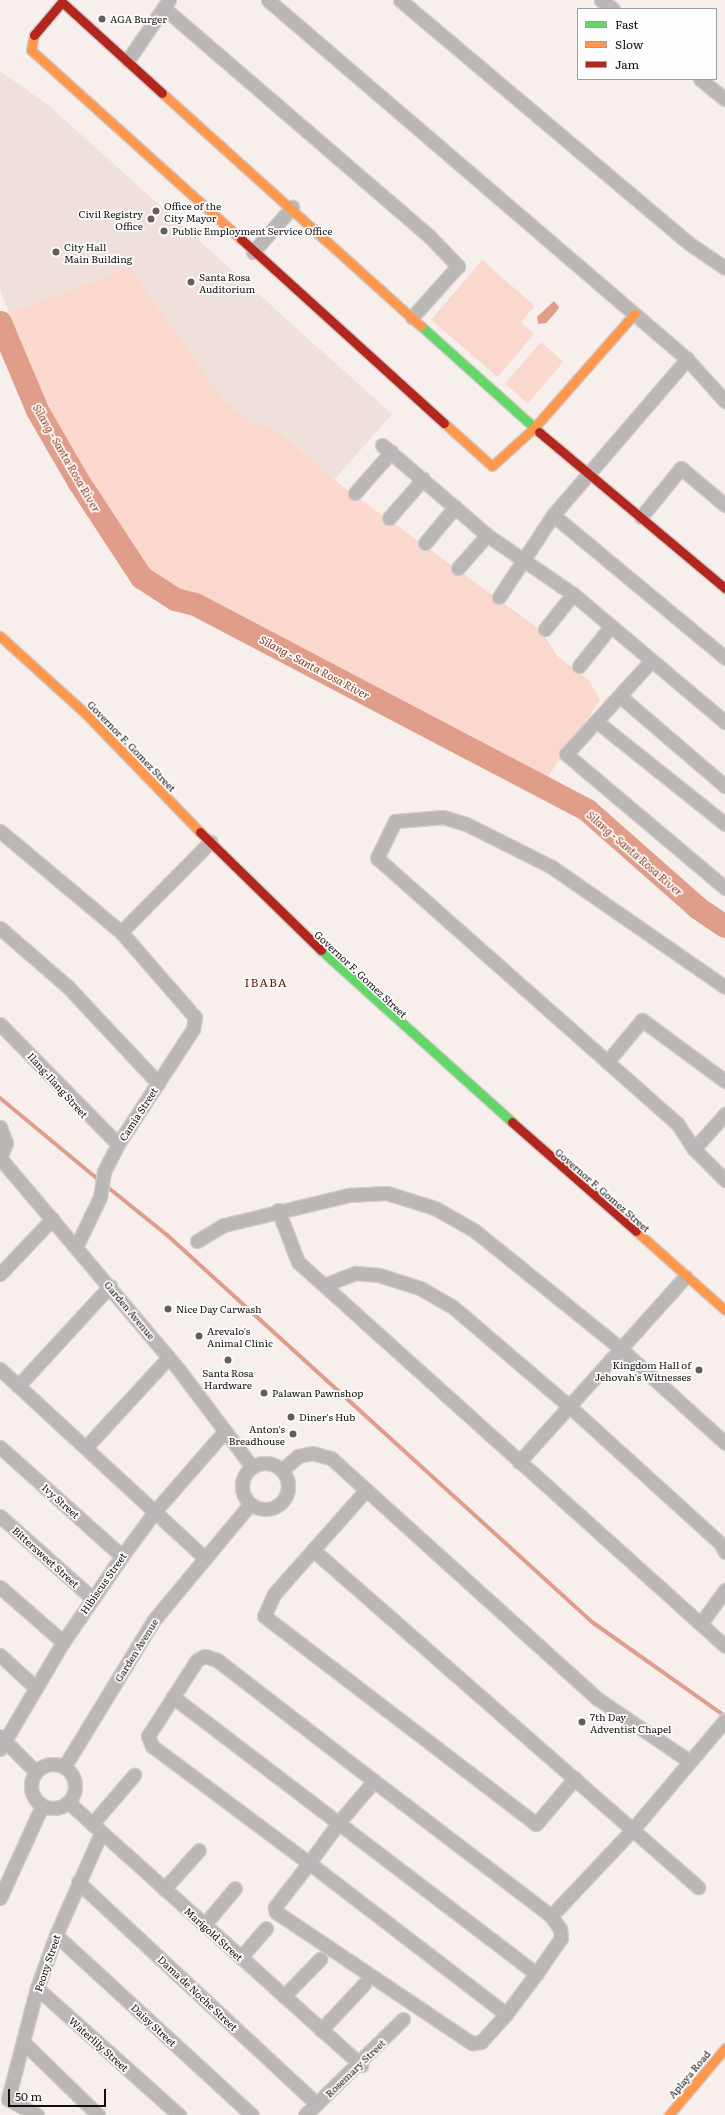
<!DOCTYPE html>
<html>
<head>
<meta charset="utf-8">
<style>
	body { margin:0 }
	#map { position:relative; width:725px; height:2115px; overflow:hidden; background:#f6efec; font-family:Literata,serif }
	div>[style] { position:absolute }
	.built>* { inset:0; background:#efe0db }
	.green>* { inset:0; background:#fad8cd; transform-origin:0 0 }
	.water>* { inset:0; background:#e09d89 }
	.stream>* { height:4px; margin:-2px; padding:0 2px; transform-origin:2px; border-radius:2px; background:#e09d89 }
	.river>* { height:23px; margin:-11.5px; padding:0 11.5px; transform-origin:11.5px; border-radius:11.5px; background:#e09d89 }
	.roads { filter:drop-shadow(1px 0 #d1ccc9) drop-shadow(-1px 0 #d1ccc9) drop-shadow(0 1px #d1ccc9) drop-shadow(0 -1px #d1ccc9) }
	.street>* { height:13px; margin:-6.5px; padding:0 6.5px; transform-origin:6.5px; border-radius:6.5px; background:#bab7b6 }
	.street>.ring { margin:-6.5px; padding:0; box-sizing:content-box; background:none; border:13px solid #bab7b6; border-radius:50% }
	.fast>* { height:9px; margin:-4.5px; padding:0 4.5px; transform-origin:4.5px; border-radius:4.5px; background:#63d668 }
	.slow>* { height:9px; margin:-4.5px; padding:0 4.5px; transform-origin:4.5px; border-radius:4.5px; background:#ff974d }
	.jam>* { height:9px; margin:-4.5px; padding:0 4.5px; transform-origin:4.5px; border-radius:4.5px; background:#b3261e }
	.dots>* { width:11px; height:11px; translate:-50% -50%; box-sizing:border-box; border:2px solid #fdfdfd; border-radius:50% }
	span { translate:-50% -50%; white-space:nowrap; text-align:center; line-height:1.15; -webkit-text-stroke:3.5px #fdfdfd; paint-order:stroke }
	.poi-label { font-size:10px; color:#14100f }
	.left { translate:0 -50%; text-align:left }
	.right { translate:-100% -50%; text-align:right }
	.street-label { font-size:10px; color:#14100f }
	.water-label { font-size:11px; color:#8a3519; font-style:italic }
	.quarter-label { font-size:12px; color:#601f09; letter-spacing:1px }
	.legend { position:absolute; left:577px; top:8px; width:140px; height:72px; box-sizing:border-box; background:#fdfdfd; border:1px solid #a09e9e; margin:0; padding:5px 7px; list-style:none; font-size:12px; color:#14100f }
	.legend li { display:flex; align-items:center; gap:8px; height:20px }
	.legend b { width:20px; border:1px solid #a09e9e }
	.scale { position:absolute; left:8px; top:2089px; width:98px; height:18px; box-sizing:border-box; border:2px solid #14100f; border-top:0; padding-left:5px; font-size:12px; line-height:14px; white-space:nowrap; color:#14100f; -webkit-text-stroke:3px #fdfdfd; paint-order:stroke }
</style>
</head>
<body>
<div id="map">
	<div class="built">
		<div style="clip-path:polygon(0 71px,47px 104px,392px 414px,334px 480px,279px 432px,249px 421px,224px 400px,130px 267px,9px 313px,0 288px)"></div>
	</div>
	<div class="green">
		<div style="clip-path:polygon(482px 260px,535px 306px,521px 322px,534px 334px,498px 377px,431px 320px)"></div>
		<div style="clip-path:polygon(130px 267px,224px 400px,249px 421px,279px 432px,334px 480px,542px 631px,557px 656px,589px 680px,600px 700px,545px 781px,373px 694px,228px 615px,205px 599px,177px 589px,147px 571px,72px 464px,9px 313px)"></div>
		<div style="left:541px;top:342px;width:30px;height:55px;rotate:41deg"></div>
	</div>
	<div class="water">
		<div style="clip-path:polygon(554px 301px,559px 307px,556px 312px,546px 323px,538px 324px,537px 317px)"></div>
	</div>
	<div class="stream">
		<div style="left:0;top:1098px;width:130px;rotate:39.7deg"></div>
		<div style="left:105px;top:1185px;width:80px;rotate:38.9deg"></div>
		<div style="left:167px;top:1235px;width:575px;rotate:42.32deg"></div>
		<div style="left:592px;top:1622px;width:163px;rotate:35.3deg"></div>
	</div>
	<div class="river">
		<div style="left:0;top:322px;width:95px;rotate:67.2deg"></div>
		<div style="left:37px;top:410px;width:82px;rotate:60deg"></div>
		<div style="left:78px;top:481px;width:115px;rotate:56.7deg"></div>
		<div style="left:141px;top:577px;width:40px;rotate:32.9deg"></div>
		<div style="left:175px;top:599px;width:21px;rotate:14deg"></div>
		<div style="left:195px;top:604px;width:443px;rotate:27.7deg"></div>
		<div style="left:587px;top:810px;width:148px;rotate:41.4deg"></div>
		<div style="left:698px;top:908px;width:32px;rotate:34deg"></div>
	</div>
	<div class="roads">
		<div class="street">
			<div style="left:268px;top:0;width:552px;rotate:40.59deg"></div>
			<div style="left:687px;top:359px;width:57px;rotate:47.9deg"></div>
			<div style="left:400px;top:0;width:379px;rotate:40.1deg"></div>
			<div style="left:690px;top:244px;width:42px;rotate:34.4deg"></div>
			<div style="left:601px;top:0;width:15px;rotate:37deg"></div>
			<div style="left:164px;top:8px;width:350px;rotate:40.7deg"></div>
			<div style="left:429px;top:236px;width:42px;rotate:46deg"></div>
			<div style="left:458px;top:266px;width:69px;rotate:132deg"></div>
			<div style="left:128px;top:60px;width:73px;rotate:-55.7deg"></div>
			<div style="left:700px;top:79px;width:32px;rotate:39deg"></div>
			<div style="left:253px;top:252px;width:60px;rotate:-49.1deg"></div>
			<div style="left:382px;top:445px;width:138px;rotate:40.6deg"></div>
			<div style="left:487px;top:535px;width:104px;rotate:34.5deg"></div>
			<div style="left:573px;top:594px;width:199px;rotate:40.1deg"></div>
			<div style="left:355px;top:493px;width:55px;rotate:-48.7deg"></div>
			<div style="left:553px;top:515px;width:224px;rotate:39.7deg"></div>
			<div style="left:641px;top:517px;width:63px;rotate:-50.8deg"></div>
			<div style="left:681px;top:468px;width:57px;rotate:40.1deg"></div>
			<div style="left:389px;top:518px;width:52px;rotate:-48.9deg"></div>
			<div style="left:425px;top:543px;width:47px;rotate:-50.2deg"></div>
			<div style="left:458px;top:568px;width:44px;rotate:-48.7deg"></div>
			<div style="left:499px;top:597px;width:98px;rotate:-56.6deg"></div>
			<div style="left:553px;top:515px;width:206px;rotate:-49.3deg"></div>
			<div style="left:545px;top:629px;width:45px;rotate:-51.3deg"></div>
			<div style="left:651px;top:661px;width:126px;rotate:132.4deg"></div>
			<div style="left:566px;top:754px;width:208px;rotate:40.1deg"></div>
			<div style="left:579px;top:666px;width:51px;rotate:-51.3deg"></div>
			<div style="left:621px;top:697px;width:137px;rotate:40.6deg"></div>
			<div style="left:596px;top:721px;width:165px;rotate:38.6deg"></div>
			<div style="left:0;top:831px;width:158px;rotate:39.9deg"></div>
			<div style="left:121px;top:932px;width:113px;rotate:49deg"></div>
			<div style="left:195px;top:1017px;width:12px;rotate:99deg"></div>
			<div style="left:193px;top:1029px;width:137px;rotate:123.1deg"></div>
			<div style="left:118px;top:1144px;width:31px;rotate:117deg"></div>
			<div style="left:104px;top:1172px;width:25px;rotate:99deg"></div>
			<div style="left:100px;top:1197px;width:55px;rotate:115.6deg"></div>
			<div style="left:0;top:928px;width:90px;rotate:40.9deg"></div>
			<div style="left:68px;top:987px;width:132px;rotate:46.8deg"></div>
			<div style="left:121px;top:932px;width:127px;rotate:-45.3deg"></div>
			<div style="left:725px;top:987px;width:211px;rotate:-145.3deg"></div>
			<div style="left:552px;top:867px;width:96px;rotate:-153.4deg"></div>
			<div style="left:466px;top:824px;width:24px;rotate:-163deg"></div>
			<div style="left:443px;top:817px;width:48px;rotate:175.2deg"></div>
			<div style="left:395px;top:821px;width:41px;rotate:115.9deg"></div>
			<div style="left:377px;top:858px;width:400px;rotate:41.5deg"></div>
			<div style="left:677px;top:1123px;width:31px;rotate:57deg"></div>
			<div style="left:694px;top:1149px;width:44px;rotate:45deg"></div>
			<div style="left:0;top:1024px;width:168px;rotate:45.5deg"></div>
			<div style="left:607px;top:1062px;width:55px;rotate:-50.2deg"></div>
			<div style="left:642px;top:1020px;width:103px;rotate:36.3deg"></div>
			<div style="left:0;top:1127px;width:17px;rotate:69deg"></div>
			<div style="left:6px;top:1143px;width:16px;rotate:112deg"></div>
			<div style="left:694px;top:1149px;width:47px;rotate:-48.5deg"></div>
			<div style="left:0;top:1158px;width:277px;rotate:49.8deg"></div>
			<div style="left:179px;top:1370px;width:121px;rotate:53deg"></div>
			<div style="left:278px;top:1210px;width:56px;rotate:69deg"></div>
			<div style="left:298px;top:1262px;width:574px;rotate:41.96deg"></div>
			<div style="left:197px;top:1241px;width:31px;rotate:-31deg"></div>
			<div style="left:224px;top:1225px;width:129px;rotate:-13.5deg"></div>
			<div style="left:349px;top:1195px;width:38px;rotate:-3deg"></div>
			<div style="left:387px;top:1193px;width:50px;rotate:17.4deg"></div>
			<div style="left:435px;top:1208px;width:46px;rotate:29.9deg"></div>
			<div style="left:475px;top:1231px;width:186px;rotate:38.9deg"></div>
			<div style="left:620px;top:1348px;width:142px;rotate:42.1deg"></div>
			<div style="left:0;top:1274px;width:76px;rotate:-46.6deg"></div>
			<div style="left:324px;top:1285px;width:34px;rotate:-21deg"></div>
			<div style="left:356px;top:1273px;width:23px;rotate:5deg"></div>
			<div style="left:379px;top:1275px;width:43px;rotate:17.6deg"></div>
			<div style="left:420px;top:1288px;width:38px;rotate:30deg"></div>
			<div style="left:453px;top:1307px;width:153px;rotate:40.5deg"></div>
			<div style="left:569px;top:1406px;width:205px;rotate:42.2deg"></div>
			<div style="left:721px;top:1544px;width:9px;rotate:63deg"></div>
			<div style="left:0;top:1369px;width:279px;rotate:42.7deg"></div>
			<div style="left:18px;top:1386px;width:136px;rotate:-47.4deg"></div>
			<div style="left:0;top:1447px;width:164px;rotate:41.8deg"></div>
			<div style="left:86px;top:1447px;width:122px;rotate:-47.3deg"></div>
			<div style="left:519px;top:1462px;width:249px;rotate:-48.1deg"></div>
			<div class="ring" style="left:242px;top:1463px;width:33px;height:33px"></div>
			<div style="left:282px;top:1470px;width:21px;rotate:-41deg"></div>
			<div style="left:298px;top:1456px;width:14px;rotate:-12deg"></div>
			<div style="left:312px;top:1453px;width:20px;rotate:15deg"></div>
			<div style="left:331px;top:1458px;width:360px;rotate:42.1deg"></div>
			<div style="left:598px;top:1699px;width:110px;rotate:34.3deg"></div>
			<div style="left:366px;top:1490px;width:139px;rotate:131.5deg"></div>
			<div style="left:274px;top:1594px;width:24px;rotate:114deg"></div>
			<div style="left:264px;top:1616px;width:342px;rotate:37.4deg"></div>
			<div style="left:536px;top:1824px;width:60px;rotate:-49.7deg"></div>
			<div style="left:0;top:1516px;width:123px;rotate:41.7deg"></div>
			<div style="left:313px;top:1550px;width:512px;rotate:41.2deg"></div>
			<div style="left:0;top:1587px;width:84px;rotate:41.1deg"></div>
			<div style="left:701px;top:1623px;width:41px;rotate:-54deg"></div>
			<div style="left:0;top:1655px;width:49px;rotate:42.5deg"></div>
			<div style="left:173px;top:1697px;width:457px;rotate:37.3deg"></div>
			<div style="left:536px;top:1974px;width:50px;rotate:126.9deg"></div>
			<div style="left:0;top:1736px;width:51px;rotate:45deg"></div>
			<div style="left:0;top:1749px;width:124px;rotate:-59.5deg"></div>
			<div style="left:63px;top:1642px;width:104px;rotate:-55.5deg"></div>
			<div style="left:122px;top:1556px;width:57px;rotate:-53.5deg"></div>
			<div style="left:156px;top:1510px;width:105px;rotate:-48.9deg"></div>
			<div class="ring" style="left:31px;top:1764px;width:31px;height:31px"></div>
			<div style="left:64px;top:1767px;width:171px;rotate:-58.6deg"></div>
			<div style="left:153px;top:1621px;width:152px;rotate:-50.3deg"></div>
			<div style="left:374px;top:1781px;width:54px;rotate:130.5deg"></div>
			<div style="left:339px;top:1822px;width:51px;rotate:126.2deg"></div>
			<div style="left:309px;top:1863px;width:56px;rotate:127.7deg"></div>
			<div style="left:275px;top:1907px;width:5px;rotate:79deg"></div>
			<div style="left:276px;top:1912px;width:236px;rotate:33.8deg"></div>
			<div style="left:472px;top:2043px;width:9px;rotate:-6deg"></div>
			<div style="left:481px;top:2042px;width:38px;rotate:-48deg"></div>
			<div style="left:506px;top:2014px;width:248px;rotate:-142.5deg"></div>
			<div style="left:309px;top:1863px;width:196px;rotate:-143.3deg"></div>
			<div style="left:152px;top:1746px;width:11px;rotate:-112deg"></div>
			<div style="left:148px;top:1736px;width:90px;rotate:-57.2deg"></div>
			<div style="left:197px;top:1660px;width:9px;rotate:-27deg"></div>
			<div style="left:205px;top:1656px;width:13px;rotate:18deg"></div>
			<div style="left:217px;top:1660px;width:198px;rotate:37.6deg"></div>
			<div style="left:374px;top:1781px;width:223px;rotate:37.3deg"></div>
			<div style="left:551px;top:1916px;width:120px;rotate:-46.7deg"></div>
			<div style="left:633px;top:1829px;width:143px;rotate:-49.8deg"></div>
			<div style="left:68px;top:1802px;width:394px;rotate:41.9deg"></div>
			<div style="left:92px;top:1824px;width:65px;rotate:-49.4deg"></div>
			<div style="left:78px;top:1882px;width:326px;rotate:42.9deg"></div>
			<div style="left:164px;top:1889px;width:52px;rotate:-48.1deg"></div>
			<div style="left:0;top:1898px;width:101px;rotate:-65.5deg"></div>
			<div style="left:204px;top:1925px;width:48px;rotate:-50deg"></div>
			<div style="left:56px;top:1935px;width:266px;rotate:42.6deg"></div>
			<div style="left:241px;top:1957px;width:38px;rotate:-49deg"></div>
			<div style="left:536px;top:1974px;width:44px;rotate:-55.2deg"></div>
			<div style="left:561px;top:1938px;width:9px;rotate:-96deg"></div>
			<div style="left:560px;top:1929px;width:16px;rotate:-125deg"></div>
			<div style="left:37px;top:1988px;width:191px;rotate:41.8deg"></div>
			<div style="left:284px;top:1996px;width:52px;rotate:-45.8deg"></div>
			<div style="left:321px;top:2030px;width:63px;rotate:-46.9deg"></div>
			<div style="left:23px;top:2042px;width:105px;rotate:44.2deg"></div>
			<div style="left:37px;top:2115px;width:33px;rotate:-151deg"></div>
			<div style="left:8px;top:2099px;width:115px;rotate:-75.4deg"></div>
			<div style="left:37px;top:1988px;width:56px;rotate:-70.3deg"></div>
			<div style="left:56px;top:1935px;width:111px;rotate:-66.2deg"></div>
			<div style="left:305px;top:2115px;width:137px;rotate:-44.4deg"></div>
		</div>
		<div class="fast">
			<div style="left:421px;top:326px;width:159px;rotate:41.9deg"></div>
			<div style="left:321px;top:950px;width:257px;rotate:42deg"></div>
		</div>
		<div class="slow">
			<div style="left:34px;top:35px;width:15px;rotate:101deg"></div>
			<div style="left:31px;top:50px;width:283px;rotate:42deg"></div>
			<div style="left:162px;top:93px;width:348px;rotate:42deg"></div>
			<div style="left:444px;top:423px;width:64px;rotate:41.9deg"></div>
			<div style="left:492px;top:466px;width:57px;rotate:-42.1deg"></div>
			<div style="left:534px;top:428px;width:152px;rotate:-48.7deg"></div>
			<div style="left:0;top:636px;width:116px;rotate:42.2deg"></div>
			<div style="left:86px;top:714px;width:164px;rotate:46deg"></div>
			<div style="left:636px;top:1231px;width:119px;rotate:41.6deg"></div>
			<div style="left:669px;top:2115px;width:87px;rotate:-50.1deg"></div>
		</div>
		<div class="jam">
			<div style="left:34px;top:35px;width:43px;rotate:-49.7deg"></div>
			<div style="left:62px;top:2px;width:135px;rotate:42.3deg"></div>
			<div style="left:241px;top:239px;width:274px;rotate:42.2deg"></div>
			<div style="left:539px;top:432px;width:243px;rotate:40deg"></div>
			<div style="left:200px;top:832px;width:169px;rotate:44.3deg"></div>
			<div style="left:512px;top:1122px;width:165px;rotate:41.3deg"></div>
		</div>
	</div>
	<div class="dots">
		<div style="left:102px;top:19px;background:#635e5c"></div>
		<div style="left:156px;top:211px;background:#635e5c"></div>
		<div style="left:151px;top:219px;background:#635e5c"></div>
		<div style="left:164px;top:231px;background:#635e5c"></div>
		<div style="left:56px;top:252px;background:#635e5c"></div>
		<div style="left:191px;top:282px;background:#635e5c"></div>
		<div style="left:168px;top:1309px;background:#635e5c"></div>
		<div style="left:199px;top:1336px;background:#635e5c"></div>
		<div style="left:228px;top:1360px;background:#635e5c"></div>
		<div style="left:699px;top:1370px;background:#635e5c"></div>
		<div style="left:264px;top:1393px;background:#635e5c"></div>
		<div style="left:291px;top:1417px;background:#635e5c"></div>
		<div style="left:293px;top:1434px;background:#635e5c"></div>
		<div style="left:582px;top:1722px;background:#635e5c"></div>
	</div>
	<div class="poi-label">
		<span class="left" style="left:110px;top:19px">AGA Burger</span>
		<span class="left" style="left:164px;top:211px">Office of the<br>City Mayor</span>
		<span class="right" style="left:143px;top:219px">Civil Registry<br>Office</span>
		<span class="left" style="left:172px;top:231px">Public Employment Service Office</span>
		<span class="left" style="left:64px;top:252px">City Hall<br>Main Building</span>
		<span class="left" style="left:199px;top:282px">Santa Rosa<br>Auditorium</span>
		<span class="left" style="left:176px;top:1309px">Nice Day Carwash</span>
		<span class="left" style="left:207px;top:1336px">Arevalo's<br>Animal Clinic</span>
		<span class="right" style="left:691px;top:1370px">Kingdom Hall of<br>Jehovah's Witnesses</span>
		<span style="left:228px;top:1378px">Santa Rosa<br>Hardware</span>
		<span class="left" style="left:272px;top:1393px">Palawan Pawnshop</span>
		<span class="left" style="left:299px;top:1417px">Diner's Hub</span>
		<span class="right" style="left:285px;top:1434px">Anton's<br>Breadhouse</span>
		<span class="left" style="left:590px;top:1722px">7th Day<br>Adventist Chapel</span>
	</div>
	<div class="street-label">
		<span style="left:132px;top:746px;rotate:46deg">Governor F. Gomez Street</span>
		<span style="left:361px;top:974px;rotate:43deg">Governor F. Gomez Street</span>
		<span style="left:58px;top:1085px;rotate:48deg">Ilang-Ilang Street</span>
		<span style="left:138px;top:1114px;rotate:-57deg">Camia Street</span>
		<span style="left:603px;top:1190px;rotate:41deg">Governor F. Gomez Street</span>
		<span style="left:130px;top:1310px;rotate:50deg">Garden Avenue</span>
		<span style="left:61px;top:1501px;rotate:42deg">Ivy Street</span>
		<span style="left:46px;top:1557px;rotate:42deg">Bittersweet Street</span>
		<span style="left:103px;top:1583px;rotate:-55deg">Hibiscus Street</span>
		<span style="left:136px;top:1650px;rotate:-58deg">Garden Avenue</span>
		<span style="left:214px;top:1934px;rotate:42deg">Marigold Street</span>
		<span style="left:47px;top:1963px;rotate:-71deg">Peony Street</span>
		<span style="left:198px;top:1993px;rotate:43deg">Dama de Noche Street</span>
		<span style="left:154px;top:2025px;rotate:43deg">Daisy Street</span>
		<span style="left:99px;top:2044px;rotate:42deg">Waterlily Street</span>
		<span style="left:355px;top:2068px;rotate:-44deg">Rosemary Street</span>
		<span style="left:689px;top:2074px;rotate:-50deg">Aplaya Road</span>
	</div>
	<div class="water-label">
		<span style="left:67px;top:458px;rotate:60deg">Silang - Santa Rosa River</span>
		<span style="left:315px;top:667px;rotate:28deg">Silang - Santa Rosa River</span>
		<span style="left:635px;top:853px;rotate:41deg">Silang - Santa Rosa River</span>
	</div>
	<div class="quarter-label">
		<span style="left:266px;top:983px">IBABA</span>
	</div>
	<ul class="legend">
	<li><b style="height:5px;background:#63d668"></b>Fast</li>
	<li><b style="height:5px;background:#ff974d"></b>Slow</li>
	<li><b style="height:5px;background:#b3261e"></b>Jam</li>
	</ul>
	<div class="scale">50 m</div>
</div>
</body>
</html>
